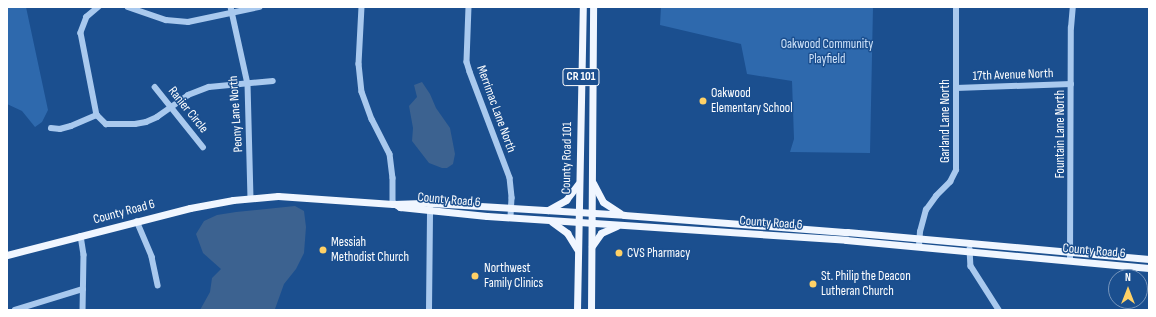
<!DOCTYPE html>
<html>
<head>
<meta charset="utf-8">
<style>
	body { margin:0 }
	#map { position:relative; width:1156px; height:317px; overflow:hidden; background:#1b4f8f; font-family:"Sofia Sans Condensed",sans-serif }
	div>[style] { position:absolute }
	.green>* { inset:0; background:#2e69ad }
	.water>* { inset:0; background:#3c6290 }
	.minor>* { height:5.5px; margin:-2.75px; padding:0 2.75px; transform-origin:2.75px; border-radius:2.75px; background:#a9c9ee }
	.major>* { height:7px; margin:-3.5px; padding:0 3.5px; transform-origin:3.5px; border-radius:3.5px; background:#f0f6ff }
	.dots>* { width:11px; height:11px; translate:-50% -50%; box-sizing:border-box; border:2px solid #1b4f8f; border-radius:50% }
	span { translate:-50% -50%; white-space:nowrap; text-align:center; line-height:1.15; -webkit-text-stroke:3px #1b4f8f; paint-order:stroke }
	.shield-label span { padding:1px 3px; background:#1b4f8f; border:1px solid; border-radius:3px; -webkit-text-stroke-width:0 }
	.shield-label { font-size:12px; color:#fff; font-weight:700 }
	.park-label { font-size:13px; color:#cfe3fa }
	.street-label { font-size:13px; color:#fff }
	.poi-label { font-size:13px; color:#fff }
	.left { translate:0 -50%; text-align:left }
	.frame { position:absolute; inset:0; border:8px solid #fff; pointer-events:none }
	.north { position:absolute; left:1108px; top:269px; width:40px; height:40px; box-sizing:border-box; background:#1b4f8f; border:1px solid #7695bc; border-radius:50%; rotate:0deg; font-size:11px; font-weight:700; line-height:16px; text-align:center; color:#fff }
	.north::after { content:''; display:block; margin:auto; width:14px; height:18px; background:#ffd166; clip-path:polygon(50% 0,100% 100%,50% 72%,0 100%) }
</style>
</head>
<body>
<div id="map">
	<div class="green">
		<div style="clip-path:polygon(7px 7px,26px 7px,48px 110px,42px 122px,35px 127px,22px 111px,7px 104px)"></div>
		<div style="clip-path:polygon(661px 7px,873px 7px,870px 153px,790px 152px,794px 139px,792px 81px,747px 74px,741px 44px,660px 25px)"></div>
	</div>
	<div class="water">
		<div style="clip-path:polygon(422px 82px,430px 94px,436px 108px,450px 128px,455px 154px,453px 164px,447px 168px,442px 168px,429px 163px,412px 141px,413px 128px,409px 106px,417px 97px,414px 85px)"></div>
		<div style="clip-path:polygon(295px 206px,304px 211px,306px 227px,304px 253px,296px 269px,284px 284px,275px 309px,200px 310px,210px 292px,212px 278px,221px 269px,203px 253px,196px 234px,204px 221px,217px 215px,236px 212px)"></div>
	</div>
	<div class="minor">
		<div style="left:99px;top:7px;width:16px;rotate:140deg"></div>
		<div style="left:87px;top:17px;width:17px;rotate:111deg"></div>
		<div style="left:81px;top:33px;width:84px;rotate:79deg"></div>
		<div style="left:97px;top:115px;width:13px;rotate:45deg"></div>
		<div style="left:106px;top:124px;width:29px"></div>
		<div style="left:135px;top:124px;width:11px;rotate:-10deg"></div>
		<div style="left:146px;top:122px;width:12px;rotate:-24deg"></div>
		<div style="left:157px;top:117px;width:38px;rotate:-35deg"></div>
		<div style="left:188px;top:95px;width:22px;rotate:-21deg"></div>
		<div style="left:209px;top:87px;width:64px;rotate:-5.4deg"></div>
		<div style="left:128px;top:7px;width:40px;rotate:18.9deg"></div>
		<div style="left:166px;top:20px;width:22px;rotate:5deg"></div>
		<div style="left:188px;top:22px;width:73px;rotate:-11.9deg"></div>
		<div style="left:231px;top:7px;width:79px;rotate:77.6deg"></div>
		<div style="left:248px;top:84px;width:114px;rotate:88.5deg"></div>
		<div style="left:362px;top:7px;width:57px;rotate:93deg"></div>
		<div style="left:359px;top:64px;width:28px;rotate:84deg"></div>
		<div style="left:362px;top:92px;width:29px;rotate:70deg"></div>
		<div style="left:372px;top:119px;width:39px;rotate:63deg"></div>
		<div style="left:390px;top:154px;width:24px;rotate:83deg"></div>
		<div style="left:393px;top:178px;width:26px;rotate:90deg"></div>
		<div style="left:469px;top:7px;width:55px;rotate:92.1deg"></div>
		<div style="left:467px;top:62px;width:10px;rotate:73deg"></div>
		<div style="left:470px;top:72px;width:113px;rotate:69.3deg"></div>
		<div style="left:510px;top:178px;width:20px;rotate:84deg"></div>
		<div style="left:512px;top:198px;width:19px;rotate:93deg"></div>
		<div style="left:155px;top:87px;width:77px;rotate:51.3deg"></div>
		<div style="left:956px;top:88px;width:115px;rotate:-2deg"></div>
		<div style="left:51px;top:128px;width:9px;rotate:6deg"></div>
		<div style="left:60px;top:129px;width:11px;rotate:-15deg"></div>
		<div style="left:71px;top:126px;width:28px;rotate:-23deg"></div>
		<div style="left:137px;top:221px;width:39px;rotate:67deg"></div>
		<div style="left:152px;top:257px;width:29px;rotate:78deg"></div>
		<div style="left:81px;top:236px;width:19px;rotate:81deg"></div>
		<div style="left:84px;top:255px;width:55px;rotate:91deg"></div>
		<div style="left:919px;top:246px;width:14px;rotate:-86deg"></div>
		<div style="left:920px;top:232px;width:23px;rotate:-75deg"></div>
		<div style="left:926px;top:210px;width:17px;rotate:-54deg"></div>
		<div style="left:936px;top:196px;width:20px;rotate:-45deg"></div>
		<div style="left:950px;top:182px;width:13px;rotate:-63deg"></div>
		<div style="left:956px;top:170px;width:163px;rotate:-90deg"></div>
		<div style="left:970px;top:249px;width:17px;rotate:87deg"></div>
		<div style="left:971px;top:266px;width:52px;rotate:57.5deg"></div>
		<div style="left:1070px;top:261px;width:233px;rotate:-89.8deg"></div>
		<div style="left:1071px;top:28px;width:21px;rotate:-85deg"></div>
		<div style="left:15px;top:310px;width:71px;rotate:-17.2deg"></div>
		<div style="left:429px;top:310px;width:104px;rotate:-89.4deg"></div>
	</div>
	<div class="major">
		<div style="left:593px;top:183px;width:21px;rotate:62deg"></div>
		<div style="left:603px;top:202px;width:20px;rotate:33deg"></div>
		<div style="left:395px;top:204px;width:6px;rotate:31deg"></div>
		<div style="left:400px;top:207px;width:87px;rotate:5.9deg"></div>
		<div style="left:487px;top:216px;width:360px;rotate:3.8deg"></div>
		<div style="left:846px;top:240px;width:304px;rotate:5.3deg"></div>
		<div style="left:548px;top:210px;width:21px;rotate:-29deg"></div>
		<div style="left:566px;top:200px;width:20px;rotate:-53deg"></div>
		<div style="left:552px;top:222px;width:19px;rotate:36deg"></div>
		<div style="left:567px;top:233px;width:19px;rotate:58deg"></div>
		<div style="left:592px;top:246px;width:16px;rotate:-55deg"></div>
		<div style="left:601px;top:233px;width:17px;rotate:-24deg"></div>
		<div style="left:7px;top:255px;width:189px;rotate:-14.4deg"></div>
		<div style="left:190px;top:208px;width:44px;rotate:-10.5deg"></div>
		<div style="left:233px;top:200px;width:45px;rotate:-5.1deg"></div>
		<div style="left:278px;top:196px;width:115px;rotate:4deg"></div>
		<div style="left:393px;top:204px;width:37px;rotate:-2deg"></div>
		<div style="left:430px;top:203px;width:194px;rotate:3.5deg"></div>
		<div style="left:624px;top:215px;width:224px;rotate:4.4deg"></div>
		<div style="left:847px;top:232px;width:303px;rotate:5.1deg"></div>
		<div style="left:577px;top:310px;width:303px;rotate:-88.9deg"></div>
		<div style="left:591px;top:310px;width:303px;rotate:-89.6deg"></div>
	</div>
	<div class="dots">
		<div style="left:703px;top:101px;background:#ffd166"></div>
		<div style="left:323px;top:250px;background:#ffd166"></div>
		<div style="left:619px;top:253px;background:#ffd166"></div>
		<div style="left:475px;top:276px;background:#ffd166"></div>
		<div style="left:813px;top:284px;background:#ffd166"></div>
	</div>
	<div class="shield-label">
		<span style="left:581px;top:77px">CR 101</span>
	</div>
	<div class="park-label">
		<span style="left:827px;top:52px">Oakwood Community<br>Playfield</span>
	</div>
	<div class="street-label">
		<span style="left:1013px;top:75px;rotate:-2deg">17th Avenue North</span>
		<span style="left:496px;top:109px;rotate:70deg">Merrimac Lane North</span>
		<span style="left:188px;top:110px;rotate:51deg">Ranier Circle</span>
		<span style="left:236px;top:114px;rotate:-94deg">Peony Lane North</span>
		<span style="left:945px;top:121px;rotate:-90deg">Garland Lane North</span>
		<span style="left:1060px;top:134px;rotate:-90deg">Fountain Lane North</span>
		<span style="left:567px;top:158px;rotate:-89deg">County Road 101</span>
		<span style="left:449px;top:200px;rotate:5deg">County Road 6</span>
		<span style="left:124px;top:212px;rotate:-15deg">County Road 6</span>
		<span style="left:771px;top:223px;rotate:4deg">County Road 6</span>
		<span style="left:1094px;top:251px;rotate:5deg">County Road 6</span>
	</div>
	<div class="poi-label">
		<span class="left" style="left:711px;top:101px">Oakwood<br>Elementary School</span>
		<span class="left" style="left:331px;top:250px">Messiah<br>Methodist Church</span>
		<span class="left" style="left:627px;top:253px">CVS Pharmacy</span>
		<span class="left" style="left:484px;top:276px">Northwest<br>Family Clinics</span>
		<span class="left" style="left:821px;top:284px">St. Philip the Deacon<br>Lutheran Church</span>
	</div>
	<div class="frame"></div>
	<div class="north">N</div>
</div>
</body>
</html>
